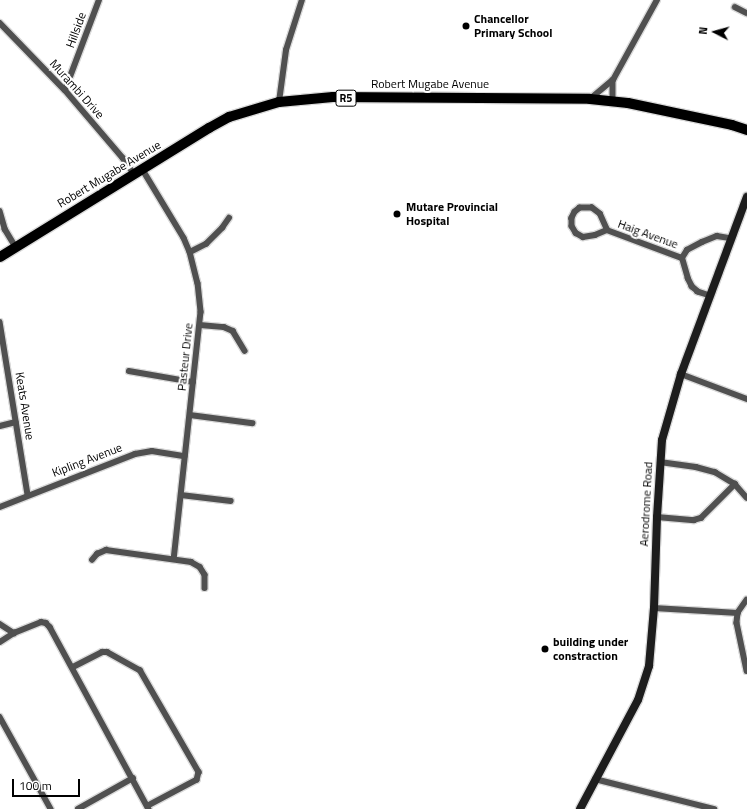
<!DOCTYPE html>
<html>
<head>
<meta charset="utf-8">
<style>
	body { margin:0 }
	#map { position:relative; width:747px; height:809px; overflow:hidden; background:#fff; font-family:"Titillium Web",sans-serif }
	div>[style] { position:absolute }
	.roads { filter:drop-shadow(1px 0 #dbdbdb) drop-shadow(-1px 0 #dbdbdb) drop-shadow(0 1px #dbdbdb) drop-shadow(0 -1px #dbdbdb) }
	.street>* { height:5.5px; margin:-2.75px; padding:0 2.75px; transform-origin:2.75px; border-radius:2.75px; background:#505050 }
	.secondary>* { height:8px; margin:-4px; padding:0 4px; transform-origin:4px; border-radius:4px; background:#1d1d1d }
	.highway>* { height:10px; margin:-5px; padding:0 5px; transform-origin:5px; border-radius:5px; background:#000 }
	.dots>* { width:11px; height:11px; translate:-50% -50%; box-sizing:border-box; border:2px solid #fff; border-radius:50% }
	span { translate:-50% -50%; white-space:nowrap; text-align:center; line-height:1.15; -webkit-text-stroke:4px #fff; paint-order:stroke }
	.shield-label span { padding:1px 3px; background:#fff; border:1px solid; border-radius:3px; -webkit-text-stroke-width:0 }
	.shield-label { font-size:11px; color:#000; font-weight:700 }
	.poi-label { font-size:12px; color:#000; font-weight:700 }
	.left { translate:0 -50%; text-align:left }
	.street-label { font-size:12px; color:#000 }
	.north { position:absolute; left:695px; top:12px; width:40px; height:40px; -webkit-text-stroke:3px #fff; paint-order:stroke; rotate:276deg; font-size:11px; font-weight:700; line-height:16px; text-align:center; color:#000 }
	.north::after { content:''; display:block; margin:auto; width:14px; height:18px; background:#000; clip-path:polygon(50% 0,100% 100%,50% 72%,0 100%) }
	.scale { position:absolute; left:12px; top:779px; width:68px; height:18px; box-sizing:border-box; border:2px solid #000; border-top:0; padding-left:5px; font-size:12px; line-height:14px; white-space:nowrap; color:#000; -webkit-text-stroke:3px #fff; paint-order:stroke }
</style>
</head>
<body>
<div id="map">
	<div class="roads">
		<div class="street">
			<div style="left:735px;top:7px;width:13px;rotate:27deg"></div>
			<div style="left:0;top:23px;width:93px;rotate:45.9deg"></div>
			<div style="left:65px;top:90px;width:89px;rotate:49.5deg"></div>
			<div style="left:123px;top:158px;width:19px;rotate:55deg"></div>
			<div style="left:613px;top:80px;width:20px;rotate:90deg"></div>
			<div style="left:65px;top:90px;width:96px;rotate:-69.3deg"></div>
			<div style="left:590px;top:99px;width:30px;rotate:-40deg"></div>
			<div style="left:613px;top:80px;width:91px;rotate:-61.2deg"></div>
			<div style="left:279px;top:102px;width:52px;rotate:-82.3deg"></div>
			<div style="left:286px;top:50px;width:52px;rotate:-72.3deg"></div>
			<div style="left:143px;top:170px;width:79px;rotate:58.9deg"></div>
			<div style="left:184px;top:238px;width:15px;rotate:67deg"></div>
			<div style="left:190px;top:252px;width:32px;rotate:76deg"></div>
			<div style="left:198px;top:283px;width:29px;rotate:84deg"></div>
			<div style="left:201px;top:312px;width:248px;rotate:96.2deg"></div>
			<div style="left:0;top:211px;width:19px;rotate:74deg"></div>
			<div style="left:5px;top:229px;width:21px;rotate:59deg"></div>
			<div style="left:607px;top:230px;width:17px;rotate:-114deg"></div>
			<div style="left:600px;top:214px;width:10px;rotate:-143deg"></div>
			<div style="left:592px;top:208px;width:12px;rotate:180deg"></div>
			<div style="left:580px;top:208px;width:6px;rotate:141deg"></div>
			<div style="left:575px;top:212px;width:7px;rotate:117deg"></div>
			<div style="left:572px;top:218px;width:8px;rotate:90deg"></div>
			<div style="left:572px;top:226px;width:8px;rotate:60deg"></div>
			<div style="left:576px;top:233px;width:8px;rotate:30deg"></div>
			<div style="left:583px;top:237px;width:12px;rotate:-9deg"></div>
			<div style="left:595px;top:235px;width:13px;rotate:-23deg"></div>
			<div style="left:607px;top:230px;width:80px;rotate:20.5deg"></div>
			<div style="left:190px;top:252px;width:18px;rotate:-27deg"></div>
			<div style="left:206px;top:244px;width:23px;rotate:-45deg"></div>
			<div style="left:222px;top:228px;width:12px;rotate:-55deg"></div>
			<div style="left:710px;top:296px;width:13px;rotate:-162deg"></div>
			<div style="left:698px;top:292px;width:8px;rotate:-140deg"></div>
			<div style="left:692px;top:287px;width:9px;rotate:-117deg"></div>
			<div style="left:688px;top:279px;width:22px;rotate:-106deg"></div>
			<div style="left:682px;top:258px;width:9px;rotate:-58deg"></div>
			<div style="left:687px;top:250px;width:17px;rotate:-28deg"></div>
			<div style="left:702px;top:242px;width:16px;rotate:-22deg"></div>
			<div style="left:717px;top:236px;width:13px;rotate:9deg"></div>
			<div style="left:0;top:322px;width:174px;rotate:80.8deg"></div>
			<div style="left:200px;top:325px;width:24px;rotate:5deg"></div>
			<div style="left:224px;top:327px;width:10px;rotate:24deg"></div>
			<div style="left:233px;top:331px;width:23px;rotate:59deg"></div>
			<div style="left:129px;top:371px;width:65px;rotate:9.8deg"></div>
			<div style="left:681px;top:374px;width:71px;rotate:20.7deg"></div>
			<div style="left:190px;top:415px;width:63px;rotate:7.4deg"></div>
			<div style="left:0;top:426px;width:16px;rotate:-14deg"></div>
			<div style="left:660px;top:462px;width:36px;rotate:8deg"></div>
			<div style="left:696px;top:467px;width:20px;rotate:15deg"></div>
			<div style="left:715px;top:472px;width:23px;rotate:31deg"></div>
			<div style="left:735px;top:484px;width:18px;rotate:49deg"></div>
			<div style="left:181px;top:495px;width:50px;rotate:6.8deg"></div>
			<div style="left:0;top:507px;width:145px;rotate:-21.4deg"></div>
			<div style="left:135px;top:454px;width:17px;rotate:-10deg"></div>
			<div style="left:152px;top:451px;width:33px;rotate:9deg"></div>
			<div style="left:657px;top:517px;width:37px;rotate:5deg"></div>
			<div style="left:694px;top:520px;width:7px;rotate:-16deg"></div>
			<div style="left:701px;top:518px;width:48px;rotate:-45deg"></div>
			<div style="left:92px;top:560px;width:8px;rotate:-50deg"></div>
			<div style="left:97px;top:554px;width:10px;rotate:-24deg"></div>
			<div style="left:106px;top:550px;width:86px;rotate:8deg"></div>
			<div style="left:191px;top:562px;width:10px;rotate:29deg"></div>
			<div style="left:200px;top:567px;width:9px;rotate:58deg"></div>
			<div style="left:205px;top:575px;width:13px;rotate:90deg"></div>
			<div style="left:747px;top:600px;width:16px;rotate:125deg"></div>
			<div style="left:738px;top:613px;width:10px;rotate:96deg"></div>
			<div style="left:737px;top:623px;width:49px;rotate:78.2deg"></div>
			<div style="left:654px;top:608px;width:84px;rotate:3.4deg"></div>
			<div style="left:0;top:624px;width:17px;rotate:33deg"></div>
			<div style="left:0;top:642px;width:17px;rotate:-33deg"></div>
			<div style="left:14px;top:633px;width:29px;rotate:-22deg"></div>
			<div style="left:41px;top:622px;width:5px;rotate:11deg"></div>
			<div style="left:46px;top:623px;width:6px;rotate:45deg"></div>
			<div style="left:50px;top:627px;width:207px;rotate:61.5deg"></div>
			<div style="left:73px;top:667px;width:33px;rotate:-27deg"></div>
			<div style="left:102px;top:652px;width:5px"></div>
			<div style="left:107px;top:652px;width:38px;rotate:29deg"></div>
			<div style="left:140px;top:670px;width:118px;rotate:60deg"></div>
			<div style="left:199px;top:772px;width:8px;rotate:104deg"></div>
			<div style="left:197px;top:780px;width:55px;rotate:152deg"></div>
			<div style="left:0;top:717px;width:105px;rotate:61deg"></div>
			<div style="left:595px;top:779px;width:123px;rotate:14.1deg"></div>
			<div style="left:78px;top:809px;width:63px;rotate:-29.4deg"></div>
		</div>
		<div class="secondary">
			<div style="left:580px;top:809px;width:123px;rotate:-62deg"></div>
			<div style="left:638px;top:700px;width:36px;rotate:-72deg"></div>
			<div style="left:649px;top:666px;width:58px;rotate:-85.1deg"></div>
			<div style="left:654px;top:608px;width:91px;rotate:-88.1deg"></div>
			<div style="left:657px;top:517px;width:77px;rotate:-86.3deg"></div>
			<div style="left:662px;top:440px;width:69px;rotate:-73.9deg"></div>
			<div style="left:681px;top:374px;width:189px;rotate:-69.6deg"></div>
		</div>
		<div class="highway">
			<div style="left:0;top:257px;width:246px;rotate:-31.7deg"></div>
			<div style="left:209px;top:128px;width:23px;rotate:-29deg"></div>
			<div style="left:229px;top:117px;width:52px;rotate:-16.7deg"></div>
			<div style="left:279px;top:102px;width:54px;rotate:-5.3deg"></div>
			<div style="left:333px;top:97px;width:257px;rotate:0.4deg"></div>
			<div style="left:590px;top:99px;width:38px;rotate:6deg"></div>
			<div style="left:628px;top:103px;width:106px;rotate:11.9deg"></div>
			<div style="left:732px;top:125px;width:16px;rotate:18deg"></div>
		</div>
	</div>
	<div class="dots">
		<div style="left:466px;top:26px;background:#000"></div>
		<div style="left:397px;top:214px;background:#000"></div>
		<div style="left:545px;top:649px;background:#000"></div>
	</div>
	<div class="shield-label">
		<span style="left:346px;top:98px">R5</span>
	</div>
	<div class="poi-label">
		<span class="left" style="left:474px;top:26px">Chancellor<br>Primary School</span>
		<span class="left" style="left:406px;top:214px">Mutare Provincial<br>Hospital</span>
		<span class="left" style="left:553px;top:649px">building under<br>constraction</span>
	</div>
	<div class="street-label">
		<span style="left:76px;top:30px;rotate:-70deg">Hillside</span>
		<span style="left:430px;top:84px">Robert Mugabe Avenue</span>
		<span style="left:77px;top:89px;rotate:48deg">Murambi Drive</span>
		<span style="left:109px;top:174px;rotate:-31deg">Robert Mugabe Avenue</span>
		<span style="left:648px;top:234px;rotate:20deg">Haig Avenue</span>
		<span style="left:185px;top:357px;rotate:-84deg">Pasteur Drive</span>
		<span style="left:25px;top:406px;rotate:81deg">Keats Avenue</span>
		<span style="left:87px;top:460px;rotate:-21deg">Kipling Avenue</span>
		<span style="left:646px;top:504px;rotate:-87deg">Aerodrome Road</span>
	</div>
	<div class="north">N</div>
	<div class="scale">100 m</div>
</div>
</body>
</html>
